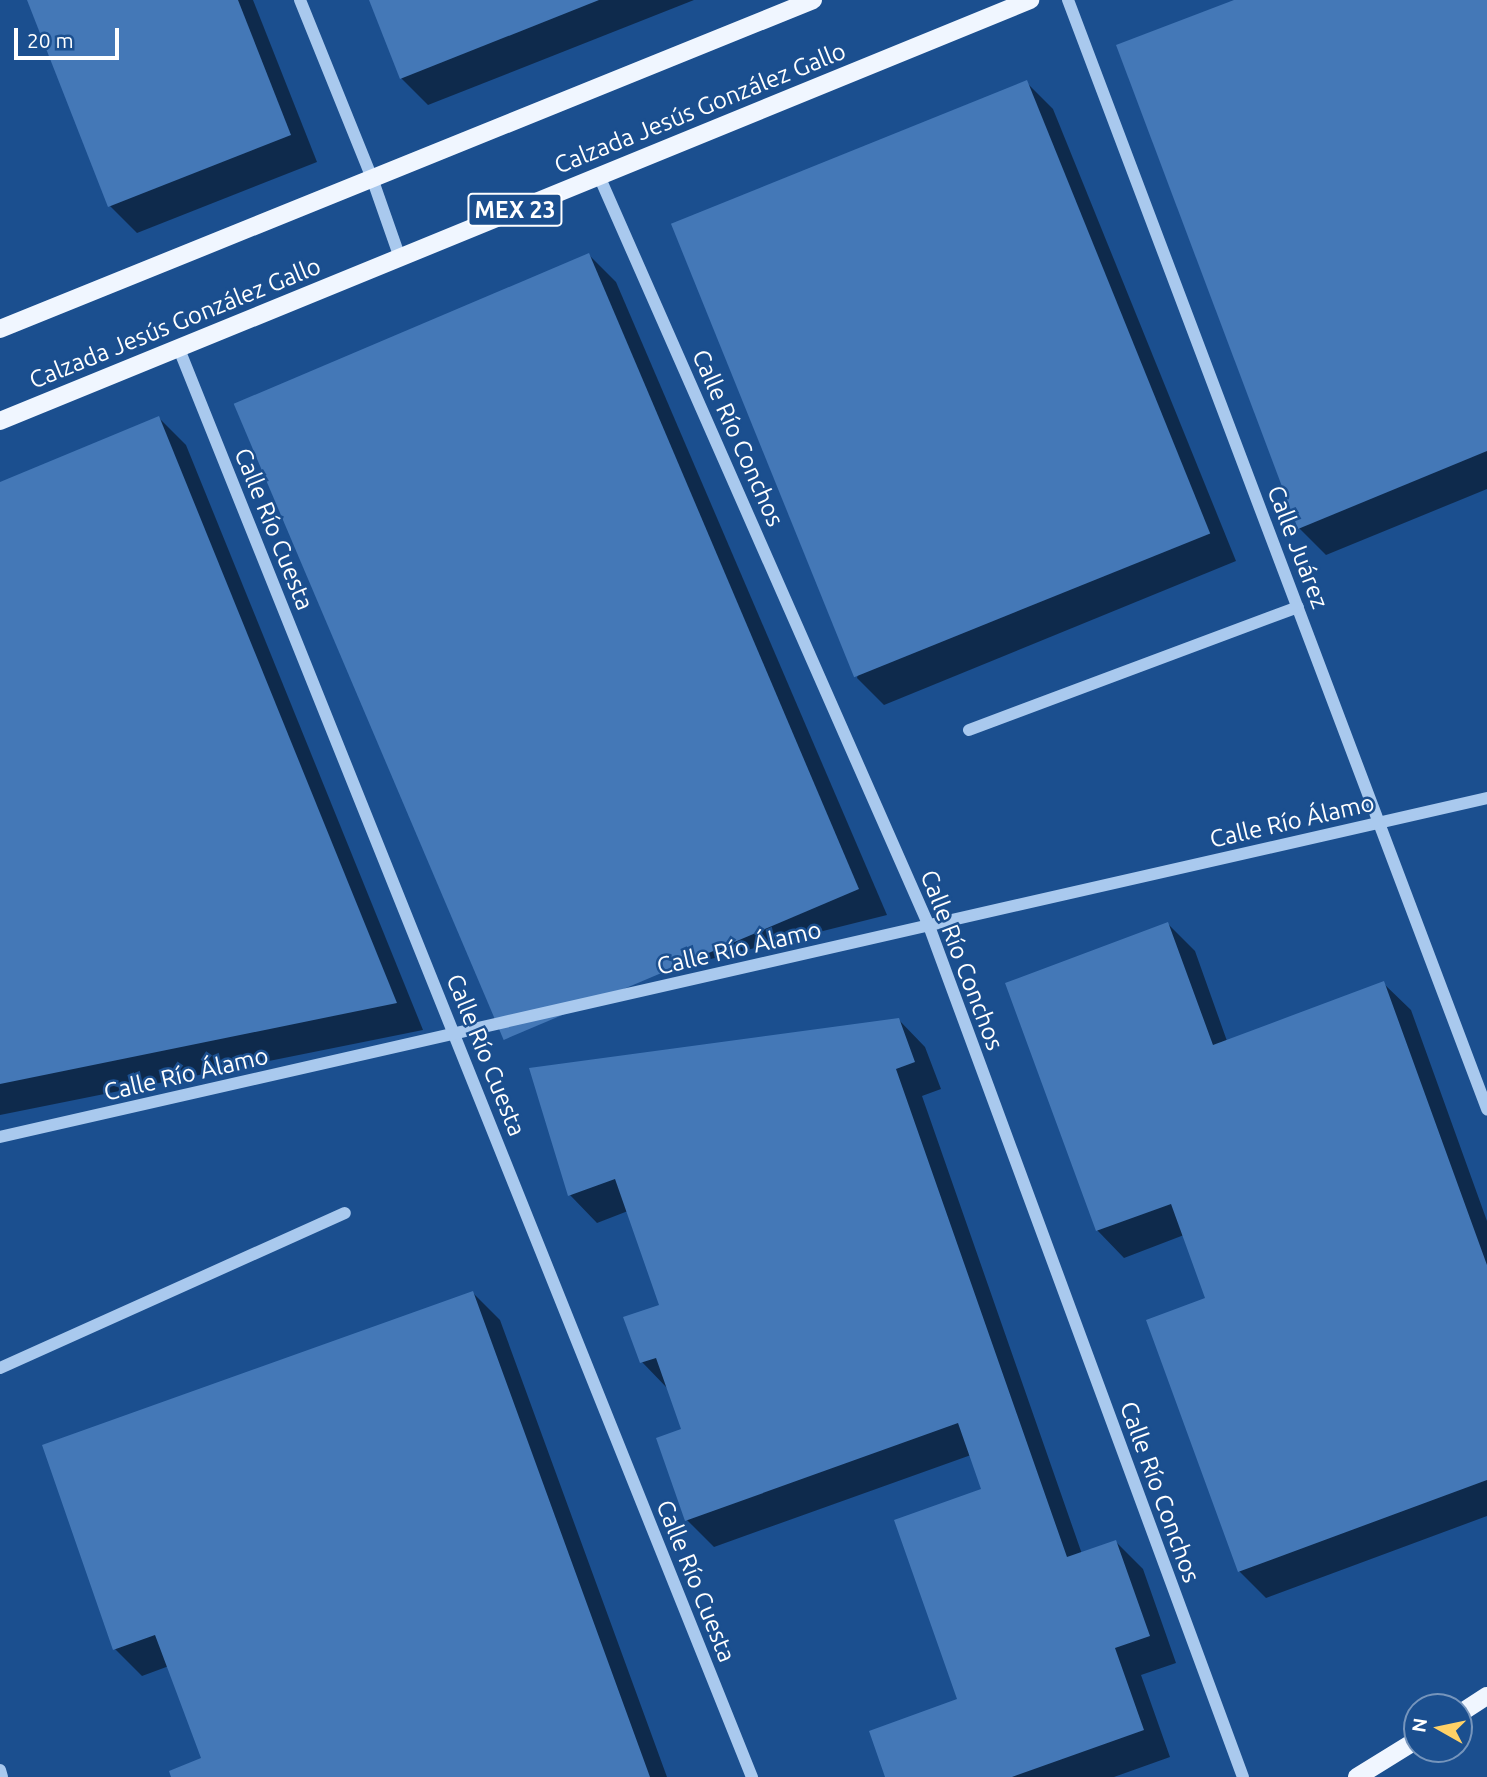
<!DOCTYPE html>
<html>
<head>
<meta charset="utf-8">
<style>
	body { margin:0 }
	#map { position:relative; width:1487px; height:1777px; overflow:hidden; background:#1b4f8f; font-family:Ubuntu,sans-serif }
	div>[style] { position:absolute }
	.shadow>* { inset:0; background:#0007 }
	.building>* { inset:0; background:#4478b7; transform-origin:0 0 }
	.minor>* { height:12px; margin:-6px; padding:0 6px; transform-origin:6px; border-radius:6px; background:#a9c9ee }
	.major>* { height:18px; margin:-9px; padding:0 9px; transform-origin:9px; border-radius:9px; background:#f0f6ff }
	span { translate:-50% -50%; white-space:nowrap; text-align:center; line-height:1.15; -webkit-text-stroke:5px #1b4f8f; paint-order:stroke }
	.shield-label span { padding:2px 5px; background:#1b4f8f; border:2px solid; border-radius:5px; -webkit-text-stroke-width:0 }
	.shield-label { font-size:23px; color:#fff; font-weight:700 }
	.street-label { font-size:24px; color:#fff }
	.north { position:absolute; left:1403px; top:1693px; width:70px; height:70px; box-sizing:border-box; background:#1b4f8f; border:2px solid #7695bc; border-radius:50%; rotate:279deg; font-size:19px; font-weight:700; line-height:28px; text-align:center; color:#fff }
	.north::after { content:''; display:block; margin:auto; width:24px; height:32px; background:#ffd166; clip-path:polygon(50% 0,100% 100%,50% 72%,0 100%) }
	.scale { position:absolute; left:14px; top:28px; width:105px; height:32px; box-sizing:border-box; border:4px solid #fff; border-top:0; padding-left:9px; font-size:21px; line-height:24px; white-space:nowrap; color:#fff; -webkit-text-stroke:5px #1b4f8f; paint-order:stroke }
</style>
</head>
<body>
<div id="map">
	<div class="shadow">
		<div style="clip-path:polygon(29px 0,253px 0,317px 162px,137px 233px,110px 206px)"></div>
		<div style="clip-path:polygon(371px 0,694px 0,428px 105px,401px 78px)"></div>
		<div style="clip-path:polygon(1239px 0,1487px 0,1487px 489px,1326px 555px,1299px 528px)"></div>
		<div style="clip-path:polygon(1026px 82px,1053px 109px,1236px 561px,884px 705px,857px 678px)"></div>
		<div style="clip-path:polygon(589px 255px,616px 282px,887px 915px,510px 1009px,483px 981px)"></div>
		<div style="clip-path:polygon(159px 418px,186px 445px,423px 1030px,0 1115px,0 484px)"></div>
		<div style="clip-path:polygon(1168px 924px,1195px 951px,1227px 1041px,1383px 983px,1411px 1010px,1487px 1221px,1487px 1516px,1266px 1598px,1239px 1571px,1208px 1299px,1184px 1235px,1124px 1258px,1097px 1230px)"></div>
		<div style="clip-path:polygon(898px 1019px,925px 1047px,941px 1089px,922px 1096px,1082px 1554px,1116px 1542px,1143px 1569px,1176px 1663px,1141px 1675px,1170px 1757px,1114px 1777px,887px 1777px,960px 1700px,983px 1490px,971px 1455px,714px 1547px,687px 1520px,683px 1431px,669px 1390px,642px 1362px,661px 1306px,628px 1211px,597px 1223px,570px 1195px)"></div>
		<div style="clip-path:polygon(473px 1293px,500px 1320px,667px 1777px,173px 1777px,203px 1759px,169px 1666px,142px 1676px,115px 1649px)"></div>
	</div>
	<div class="building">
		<div style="clip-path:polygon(27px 0,238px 0,291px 135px,108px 207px)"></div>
		<div style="clip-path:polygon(369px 0,599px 0,400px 79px)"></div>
		<div style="clip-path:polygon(1234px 0,1487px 0,1487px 451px,1298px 529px,1116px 45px)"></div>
		<div style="left:1027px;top:80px;width:489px;height:384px;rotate:68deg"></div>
		<div style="left:589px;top:253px;width:691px;height:386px;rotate:67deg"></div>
		<div style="clip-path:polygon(159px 416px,397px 1003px,0 1084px,0 482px)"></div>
		<div style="clip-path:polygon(1168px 922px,1213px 1045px,1384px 981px,1487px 1265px,1487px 1480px,1238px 1572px,1146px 1320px,1205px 1298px,1171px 1204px,1096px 1231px,1005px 983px)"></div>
		<div style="clip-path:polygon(899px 1018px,915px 1062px,896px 1069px,1067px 1557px,1116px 1540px,1150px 1636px,1115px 1648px,1144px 1730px,1012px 1777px,885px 1777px,869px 1731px,957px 1699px,894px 1520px,981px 1489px,958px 1423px,685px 1521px,656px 1438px,681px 1429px,656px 1358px,640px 1363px,623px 1317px,659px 1305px,615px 1179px,568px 1196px,529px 1068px)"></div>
		<div style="clip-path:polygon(473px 1291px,650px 1777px,171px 1777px,169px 1771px,201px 1758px,155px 1635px,113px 1650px,42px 1445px)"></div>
	</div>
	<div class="minor">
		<div style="left:300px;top:0;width:192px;rotate:68deg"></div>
		<div style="left:372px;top:178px;width:85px;rotate:70.7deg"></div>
		<div style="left:1068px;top:0;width:1186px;rotate:69.3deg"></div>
		<div style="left:599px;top:176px;width:819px;rotate:66.25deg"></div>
		<div style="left:929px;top:926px;width:907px;rotate:69.75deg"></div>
		<div style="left:179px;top:349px;width:1539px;rotate:68.14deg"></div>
		<div style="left:969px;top:730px;width:351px;rotate:-20.5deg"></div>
		<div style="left:0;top:1137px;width:1525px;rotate:-12.84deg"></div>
		<div style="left:0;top:1368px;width:378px;rotate:-24.2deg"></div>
		<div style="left:0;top:1770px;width:7px;rotate:74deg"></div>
	</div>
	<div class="major">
		<div style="left:0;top:329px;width:877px;rotate:-22.03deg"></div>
		<div style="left:0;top:421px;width:1113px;rotate:-22.23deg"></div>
		<div style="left:1459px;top:1714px;width:33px;rotate:-33deg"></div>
		<div style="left:1357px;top:1777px;width:70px;rotate:-31.7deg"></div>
	</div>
	<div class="shield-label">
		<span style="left:515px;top:210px">MEX 23</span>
	</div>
	<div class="street-label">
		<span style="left:700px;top:108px;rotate:-22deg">Calzada Jesús González Gallo</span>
		<span style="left:175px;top:323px;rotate:-22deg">Calzada Jesús González Gallo</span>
		<span style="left:738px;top:438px;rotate:66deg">Calle Río Conchos</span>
		<span style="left:274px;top:529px;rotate:68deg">Calle Río Cuesta</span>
		<span style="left:1298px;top:547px;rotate:69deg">Calle Juárez</span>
		<span style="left:1292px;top:821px;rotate:-13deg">Calle Río Álamo</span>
		<span style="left:739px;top:948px;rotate:-13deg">Calle Río Álamo</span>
		<span style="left:962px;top:960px;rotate:69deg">Calle Río Conchos</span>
		<span style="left:486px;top:1055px;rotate:68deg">Calle Río Cuesta</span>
		<span style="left:186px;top:1074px;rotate:-13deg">Calle Río Álamo</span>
		<span style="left:1160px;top:1492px;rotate:70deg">Calle Río Conchos</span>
		<span style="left:696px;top:1581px;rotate:68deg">Calle Río Cuesta</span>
	</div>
	<div class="north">N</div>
	<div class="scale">20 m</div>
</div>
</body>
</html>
